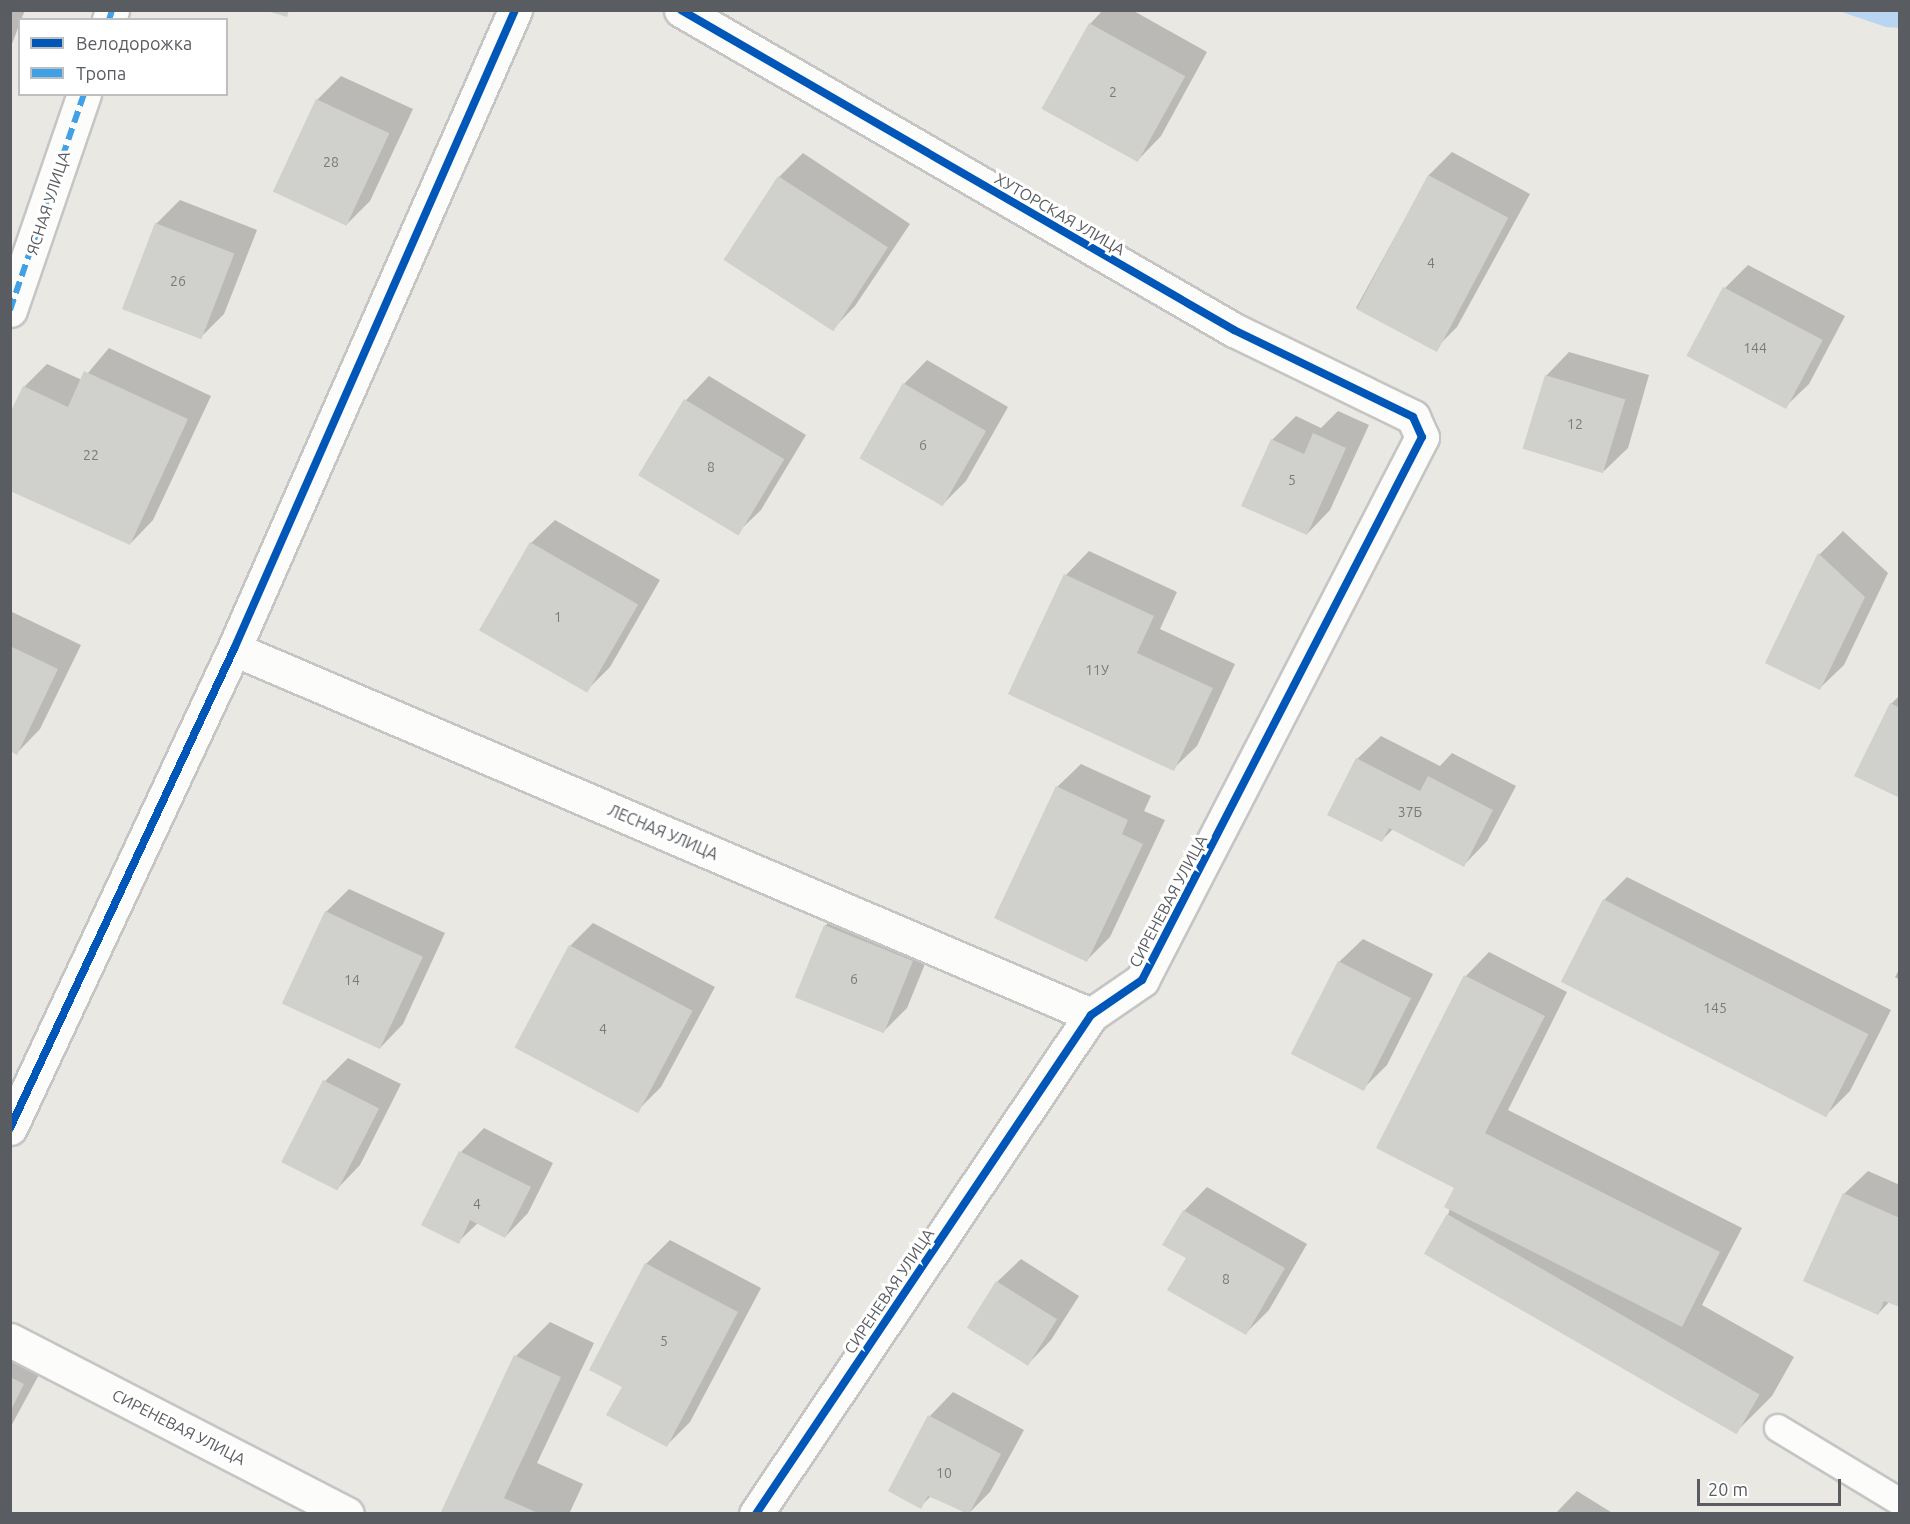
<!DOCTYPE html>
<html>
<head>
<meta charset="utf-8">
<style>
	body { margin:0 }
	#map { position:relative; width:1910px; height:1524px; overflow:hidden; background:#e9e8e3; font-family:Ubuntu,sans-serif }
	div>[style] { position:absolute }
	.water>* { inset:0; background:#b9d5f1 }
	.shadow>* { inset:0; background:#0003 }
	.building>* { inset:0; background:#d0d0cc; transform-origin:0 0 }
	.roads { filter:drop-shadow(2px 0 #c5c5c5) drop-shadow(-2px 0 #c5c5c5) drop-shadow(0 2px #c5c5c5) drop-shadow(0 -2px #c5c5c5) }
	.service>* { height:26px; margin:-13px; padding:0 13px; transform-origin:13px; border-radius:13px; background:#fcfcfb }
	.minor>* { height:33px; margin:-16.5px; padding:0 16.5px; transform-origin:16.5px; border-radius:16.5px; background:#fcfcfb }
	.quiet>* { height:6px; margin-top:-3px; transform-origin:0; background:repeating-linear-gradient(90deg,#42a1e6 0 12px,transparent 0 18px) }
	.cycleway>* { height:8px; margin:-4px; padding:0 4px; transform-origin:4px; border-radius:4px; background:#0057b8 }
	span { translate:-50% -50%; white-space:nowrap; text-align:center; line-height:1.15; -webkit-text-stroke:6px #fff; paint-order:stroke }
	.number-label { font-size:14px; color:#787a7c }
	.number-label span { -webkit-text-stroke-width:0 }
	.street-label { font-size:16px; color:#595c60 }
	.frame { position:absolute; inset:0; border:12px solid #595c60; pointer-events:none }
	.legend { position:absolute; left:18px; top:18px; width:210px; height:78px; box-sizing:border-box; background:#fff; border:2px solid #bdbebf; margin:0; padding:8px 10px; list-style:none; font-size:18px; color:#595c60 }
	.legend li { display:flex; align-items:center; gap:12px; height:30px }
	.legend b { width:30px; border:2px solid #bdbebf }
	.scale { position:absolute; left:1697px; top:1479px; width:144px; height:27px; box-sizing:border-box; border:3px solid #595c60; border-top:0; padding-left:8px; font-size:18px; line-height:21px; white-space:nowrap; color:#595c60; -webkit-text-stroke:4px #fff; paint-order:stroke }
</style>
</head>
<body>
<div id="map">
	<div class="water">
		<div style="clip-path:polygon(1839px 11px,1899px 11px,1899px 28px,1886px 27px)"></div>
	</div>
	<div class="shadow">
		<div style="clip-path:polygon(10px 10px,25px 10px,10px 49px)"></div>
		<div style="clip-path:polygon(1103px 10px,1132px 10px,1207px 52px,1161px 136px,1138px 160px,1090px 24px)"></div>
		<div style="clip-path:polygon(341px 76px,413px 109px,370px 201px,346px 225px,317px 100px)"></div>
		<div style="clip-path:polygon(1452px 152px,1530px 194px,1457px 327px,1434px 350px,1356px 308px,1429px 175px)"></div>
		<div style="clip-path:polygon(803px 153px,910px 224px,855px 306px,832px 330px,725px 259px,779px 177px)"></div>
		<div style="clip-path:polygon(180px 200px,257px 230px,224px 314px,200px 338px,156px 224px)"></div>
		<div style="clip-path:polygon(1748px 265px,1845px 316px,1809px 384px,1785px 407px,1725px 288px)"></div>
		<div style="clip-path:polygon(109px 348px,211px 396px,153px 520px,130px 544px,24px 387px,47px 364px,82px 380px)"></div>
		<div style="clip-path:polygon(1569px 352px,1649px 375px,1628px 448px,1604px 471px,1546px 376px)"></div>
		<div style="clip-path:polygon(927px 360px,1008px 407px,966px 481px,943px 504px,904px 384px)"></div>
		<div style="clip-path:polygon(709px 376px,806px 435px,761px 510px,737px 533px,640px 475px,686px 400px)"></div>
		<div style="clip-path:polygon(1338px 411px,1369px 425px,1330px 510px,1307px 534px,1272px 440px,1296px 416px,1321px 428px)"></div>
		<div style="clip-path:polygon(555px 520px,660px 580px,610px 667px,586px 691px,531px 543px)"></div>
		<div style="clip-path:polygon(1843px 531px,1888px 573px,1844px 665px,1820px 688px,1767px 663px,1820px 554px)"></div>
		<div style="clip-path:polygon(1089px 551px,1177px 592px,1160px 629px,1235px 664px,1197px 746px,1173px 769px,1010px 693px,1066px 575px)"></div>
		<div style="clip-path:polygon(10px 611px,81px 645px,40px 729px,17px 753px,10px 750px)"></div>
		<div style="clip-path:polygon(1900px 695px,1900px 797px,1891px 704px)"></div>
		<div style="clip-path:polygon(1381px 736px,1440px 766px,1452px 753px,1516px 786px,1487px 841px,1464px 865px,1393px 829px,1382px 840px,1357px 759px)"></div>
		<div style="clip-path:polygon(1081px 764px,1151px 796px,1144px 811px,1165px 820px,1110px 937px,1087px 960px,1057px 787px)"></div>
		<div style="clip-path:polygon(1627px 877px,1891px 1010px,1850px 1091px,1827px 1114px,1604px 900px)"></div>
		<div style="clip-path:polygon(349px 889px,445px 933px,403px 1024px,380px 1048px,326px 912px)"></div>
		<div style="clip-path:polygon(849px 902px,936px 937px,907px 1008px,883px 1032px,797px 997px,825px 926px)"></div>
		<div style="clip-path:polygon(593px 923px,715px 987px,661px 1087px,637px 1111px,570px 946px)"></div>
		<div style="clip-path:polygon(1363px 939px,1433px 974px,1387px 1065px,1364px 1088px,1339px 962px)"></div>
		<div style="clip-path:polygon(1489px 952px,1567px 992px,1508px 1110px,1742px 1228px,1702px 1305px,1794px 1357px,1772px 1396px,1738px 1430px,1448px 1215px,1456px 1187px,1378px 1148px,1466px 976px)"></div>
		<div style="clip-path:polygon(1900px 968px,1900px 980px,1895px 977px)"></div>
		<div style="clip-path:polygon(348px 1058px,401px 1084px,360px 1165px,337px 1189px,325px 1081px)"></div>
		<div style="clip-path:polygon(484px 1128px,553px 1163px,528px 1213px,505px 1237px,478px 1223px,458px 1242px,423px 1224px,461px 1152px)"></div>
		<div style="clip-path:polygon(1868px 1171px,1900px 1185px,1900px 1306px,1890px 1301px,1878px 1314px,1844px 1194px)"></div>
		<div style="clip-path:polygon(1207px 1187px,1307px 1244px,1269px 1310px,1246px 1333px,1188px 1257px,1184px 1211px)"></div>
		<div style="clip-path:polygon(670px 1240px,761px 1288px,690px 1422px,667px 1445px,624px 1387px,591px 1369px,646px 1264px)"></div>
		<div style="clip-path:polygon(1021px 1259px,1079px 1296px,1051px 1340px,1028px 1364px,997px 1282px)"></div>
		<div style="clip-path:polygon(550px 1322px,594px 1343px,537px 1463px,583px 1484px,569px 1514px,442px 1514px,516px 1356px)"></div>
		<div style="clip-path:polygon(10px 1358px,47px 1360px,10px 1428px)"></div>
		<div style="clip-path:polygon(953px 1392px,1024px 1430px,990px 1492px,968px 1514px,931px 1496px,920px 1507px,890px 1491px,930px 1416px)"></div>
		<div style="clip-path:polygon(1577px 1491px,1614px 1514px,1555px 1514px)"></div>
	</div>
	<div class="building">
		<div style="clip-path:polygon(264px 10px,289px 10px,287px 17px)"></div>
		<div style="left:1089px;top:23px;width:110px;height:98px;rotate:29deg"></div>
		<div style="left:316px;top:99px;width:81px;height:102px;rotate:25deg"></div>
		<div style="left:1428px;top:175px;width:91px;height:152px;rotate:28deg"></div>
		<div style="left:778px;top:176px;width:131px;height:100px;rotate:33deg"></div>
		<div style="left:155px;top:223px;width:85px;height:92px;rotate:21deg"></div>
		<div style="left:1723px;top:287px;width:113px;height:78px;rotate:28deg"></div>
		<div style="clip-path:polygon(84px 371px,188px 419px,130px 545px,10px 491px,10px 413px,23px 386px,68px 407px)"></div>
		<div style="left:1545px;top:375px;width:84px;height:77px;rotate:17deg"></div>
		<div style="left:903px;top:383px;width:96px;height:87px;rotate:30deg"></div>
		<div style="left:684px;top:399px;width:117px;height:89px;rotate:31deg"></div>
		<div style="clip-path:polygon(1313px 433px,1346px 448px,1307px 535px,1241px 506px,1271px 439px,1304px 454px)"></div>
		<div style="left:530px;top:542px;width:125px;height:102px;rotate:30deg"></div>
		<div style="clip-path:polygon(1818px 553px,1865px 597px,1820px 690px,1765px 663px)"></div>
		<div style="clip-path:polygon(1064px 574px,1154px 616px,1137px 653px,1213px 688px,1174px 771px,1008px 694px)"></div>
		<div style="clip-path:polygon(10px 646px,58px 669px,17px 755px,10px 751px)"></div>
		<div style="clip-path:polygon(1890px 703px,1900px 708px,1900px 798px,1854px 776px)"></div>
		<div style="clip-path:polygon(1356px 758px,1420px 791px,1428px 776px,1493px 810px,1464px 867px,1389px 828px,1382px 842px,1327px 815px)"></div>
		<div style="clip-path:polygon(1056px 786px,1128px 820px,1122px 834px,1143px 844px,1087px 962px,994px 918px)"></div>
		<div style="left:1603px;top:899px;width:298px;height:93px;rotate:27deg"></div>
		<div style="left:325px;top:911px;width:108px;height:102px;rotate:25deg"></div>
		<div style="left:824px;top:925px;width:96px;height:78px;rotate:22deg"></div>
		<div style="left:569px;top:945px;width:140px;height:116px;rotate:28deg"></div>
		<div style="left:1338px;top:961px;width:82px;height:104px;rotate:27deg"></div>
		<div style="clip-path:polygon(1464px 975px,1545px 1016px,1485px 1133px,1720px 1252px,1682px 1327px,1444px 1207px,1454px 1188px,1376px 1148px)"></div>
		<div style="left:323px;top:1080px;width:63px;height:92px;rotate:27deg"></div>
		<div style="clip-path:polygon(459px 1151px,531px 1187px,505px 1238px,470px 1220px,459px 1244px,421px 1225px)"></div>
		<div style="clip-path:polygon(1843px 1193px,1900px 1218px,1900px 1307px,1884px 1301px,1878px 1315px,1803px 1281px)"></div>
		<div style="clip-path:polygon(1183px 1210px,1285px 1268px,1246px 1335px,1167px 1290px,1186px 1258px,1162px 1245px)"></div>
		<div style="left:1447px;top:1214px;width:361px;height:46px;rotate:30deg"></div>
		<div style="clip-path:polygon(645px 1263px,738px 1312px,667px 1447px,606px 1415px,622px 1387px,589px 1370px)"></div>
		<div style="left:996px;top:1281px;width:72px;height:55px;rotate:32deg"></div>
		<div style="clip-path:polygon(514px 1355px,561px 1377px,504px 1498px,540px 1514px,440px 1514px)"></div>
		<div style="clip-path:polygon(10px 1377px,24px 1384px,10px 1412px)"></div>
		<div style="clip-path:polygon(928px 1415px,1001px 1454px,969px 1514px,928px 1496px,921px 1509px,888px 1491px)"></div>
	</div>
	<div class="roads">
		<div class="service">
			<div style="left:1778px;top:1428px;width:143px;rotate:31.2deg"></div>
		</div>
		<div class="minor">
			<div style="left:681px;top:10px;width:639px;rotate:30.06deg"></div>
			<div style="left:1234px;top:330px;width:199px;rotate:25.9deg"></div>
			<div style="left:1413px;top:417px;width:22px;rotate:66deg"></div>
			<div style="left:1422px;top:437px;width:611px;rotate:117.28deg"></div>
			<div style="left:1142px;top:980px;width:62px;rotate:145.5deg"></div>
			<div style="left:1091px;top:1015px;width:601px;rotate:123.88deg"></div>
			<div style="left:109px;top:20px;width:10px;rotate:-73deg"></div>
			<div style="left:10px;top:310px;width:228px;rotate:-71.1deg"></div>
			<div style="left:234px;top:649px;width:932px;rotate:23.13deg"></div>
			<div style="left:10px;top:1128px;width:529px;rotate:-64.94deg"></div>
			<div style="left:234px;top:649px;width:698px;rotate:-66.26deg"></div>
			<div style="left:10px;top:1340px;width:379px;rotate:27.3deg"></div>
		</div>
	</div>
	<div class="quiet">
		<div style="left:109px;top:20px;width:10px;rotate:-73deg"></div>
		<div style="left:10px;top:310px;width:228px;rotate:-71.1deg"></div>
	</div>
	<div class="cycleway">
		<div style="left:681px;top:10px;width:639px;rotate:30.06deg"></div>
		<div style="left:1234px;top:330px;width:199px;rotate:25.9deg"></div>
		<div style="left:1413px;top:417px;width:22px;rotate:66deg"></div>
		<div style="left:1422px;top:437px;width:611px;rotate:117.28deg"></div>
		<div style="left:1142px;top:980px;width:62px;rotate:145.5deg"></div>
		<div style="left:1091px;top:1015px;width:601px;rotate:123.88deg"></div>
		<div style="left:10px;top:1128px;width:529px;rotate:-64.94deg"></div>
		<div style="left:234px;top:649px;width:698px;rotate:-66.26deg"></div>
	</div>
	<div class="number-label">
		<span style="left:1113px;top:92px">2</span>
		<span style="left:331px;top:162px">28</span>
		<span style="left:1431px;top:263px">4</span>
		<span style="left:178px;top:281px">26</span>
		<span style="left:1755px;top:348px">144</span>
		<span style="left:1575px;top:424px">12</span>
		<span style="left:923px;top:445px">6</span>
		<span style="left:91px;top:455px">22</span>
		<span style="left:711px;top:467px">8</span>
		<span style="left:1292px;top:480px">5</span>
		<span style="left:558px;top:617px">1</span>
		<span style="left:1097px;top:670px">11У</span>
		<span style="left:1410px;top:812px">37Б</span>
		<span style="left:854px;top:979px">6</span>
		<span style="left:352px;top:980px">14</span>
		<span style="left:1715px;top:1008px">145</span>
		<span style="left:603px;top:1029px">4</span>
		<span style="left:477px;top:1204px">4</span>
		<span style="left:1226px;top:1279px">8</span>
		<span style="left:664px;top:1341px">5</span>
		<span style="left:944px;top:1473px">10</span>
	</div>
	<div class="street-label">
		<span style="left:48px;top:203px;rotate:-72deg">ЯСНАЯ УЛИЦА</span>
		<span style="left:1060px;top:214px;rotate:30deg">ХУТОРСКАЯ УЛИЦА</span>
		<span style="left:663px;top:832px;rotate:23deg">ЛЕСНАЯ УЛИЦА</span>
		<span style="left:1168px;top:901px;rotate:-62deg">СИРЕНЕВАЯ УЛИЦА</span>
		<span style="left:889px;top:1291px;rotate:-56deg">СИРЕНЕВАЯ УЛИЦА</span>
		<span style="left:179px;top:1427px;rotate:27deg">СИРЕНЕВАЯ УЛИЦА</span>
	</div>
	<div class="frame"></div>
	<ul class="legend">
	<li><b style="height:8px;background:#0057b8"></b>Велодорожка</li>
	<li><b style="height:8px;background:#42a1e6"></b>Тропа</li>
	</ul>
	<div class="scale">20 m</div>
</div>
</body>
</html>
